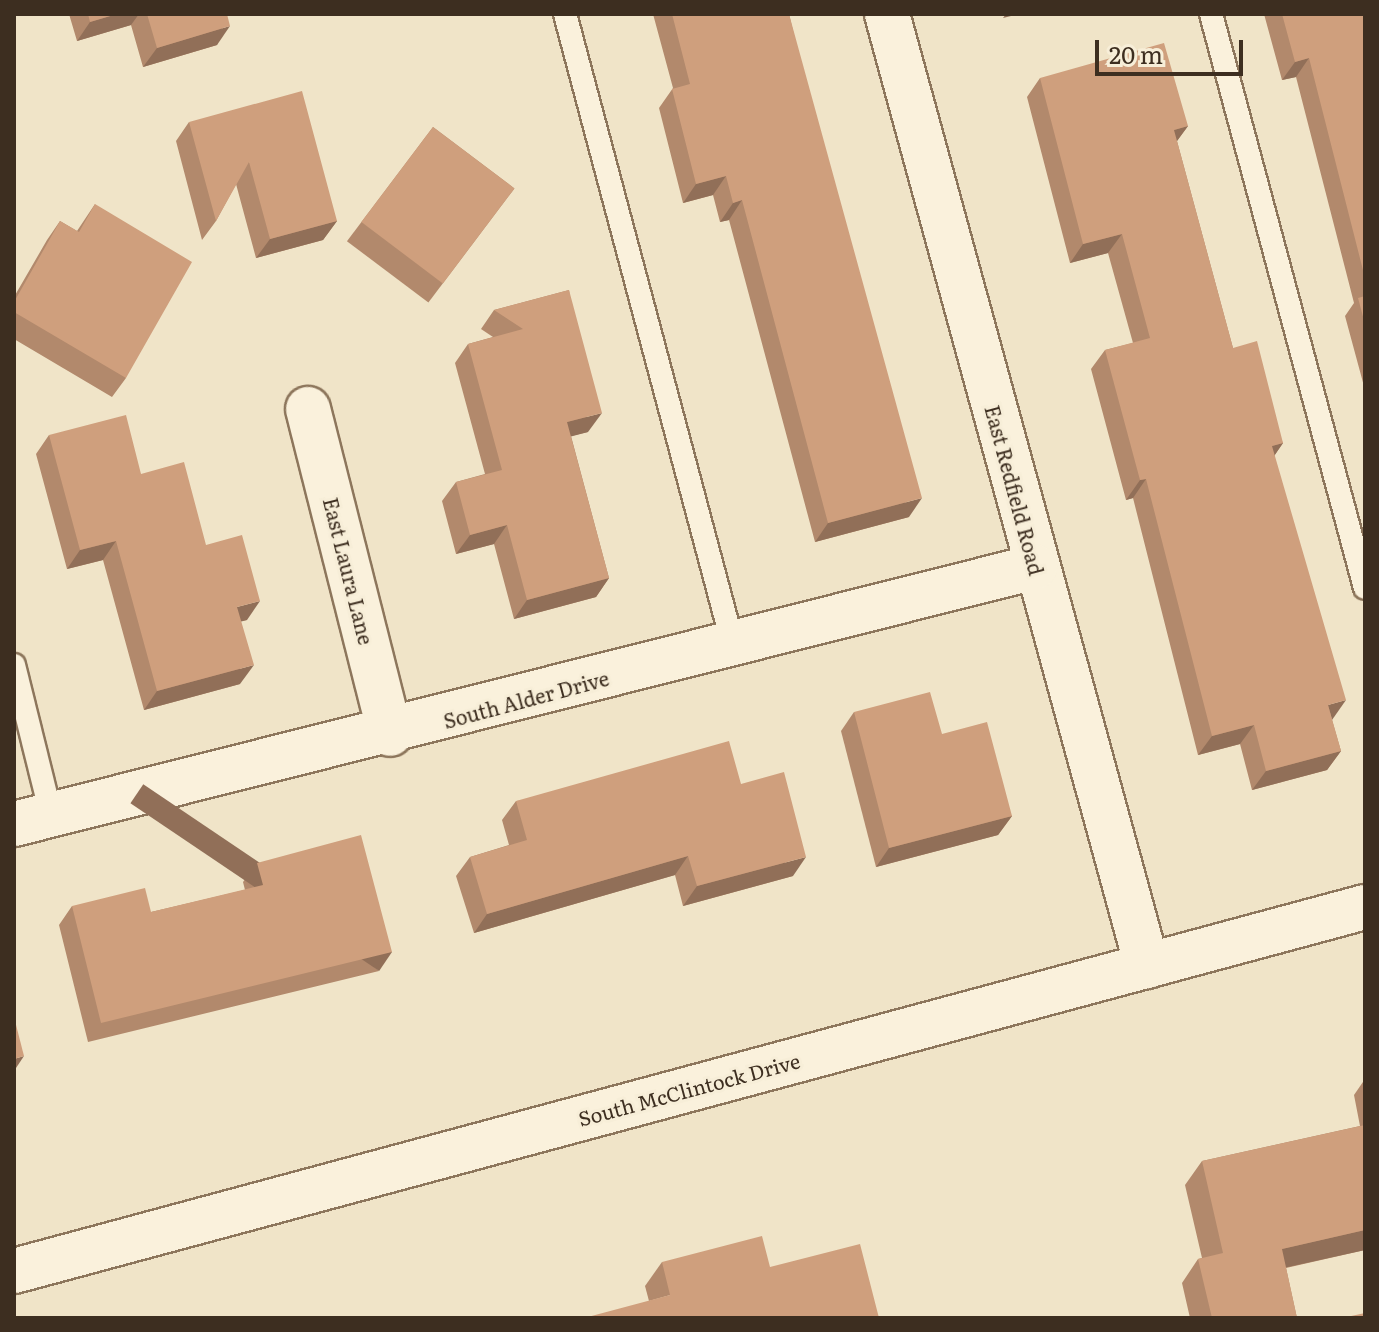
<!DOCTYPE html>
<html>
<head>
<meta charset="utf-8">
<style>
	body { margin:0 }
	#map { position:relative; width:1379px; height:1332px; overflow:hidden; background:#f0e4c8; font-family:Literata,serif }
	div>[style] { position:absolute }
	.roads { filter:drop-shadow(2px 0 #8d765c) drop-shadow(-2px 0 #8d765c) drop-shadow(0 2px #8d765c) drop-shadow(0 -2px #8d765c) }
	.service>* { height:22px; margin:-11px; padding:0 11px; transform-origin:11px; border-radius:11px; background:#faf1dc }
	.minor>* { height:44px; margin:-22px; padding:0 22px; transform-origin:22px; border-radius:22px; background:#faf1dc }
	.secondary>* { height:44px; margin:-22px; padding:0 22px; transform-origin:22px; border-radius:22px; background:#faf1dc }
	.wall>* { inset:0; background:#b2896c; transform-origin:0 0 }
	.shaded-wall>* { inset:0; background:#916f58; transform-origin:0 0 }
	.building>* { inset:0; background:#cf9f7d; transform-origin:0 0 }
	span { translate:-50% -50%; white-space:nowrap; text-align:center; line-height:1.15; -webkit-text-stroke:6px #f7eed8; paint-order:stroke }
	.street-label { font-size:20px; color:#3d2e20 }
	.frame { position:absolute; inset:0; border:16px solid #3d2e20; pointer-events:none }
	.scale { position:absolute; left:1095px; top:40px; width:148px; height:36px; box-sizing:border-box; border:4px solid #3d2e20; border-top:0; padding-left:10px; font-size:24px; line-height:28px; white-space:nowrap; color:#3d2e20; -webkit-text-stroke:6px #f7eed8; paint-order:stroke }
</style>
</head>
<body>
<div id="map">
	<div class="roads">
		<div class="service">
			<div style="left:565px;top:14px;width:653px;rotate:75.09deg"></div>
			<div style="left:1211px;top:14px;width:594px;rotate:74.98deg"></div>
			<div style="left:14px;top:665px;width:154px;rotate:76.1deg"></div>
		</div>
		<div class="minor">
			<div style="left:887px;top:14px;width:987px;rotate:74.72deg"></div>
			<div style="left:308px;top:409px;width:335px;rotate:75.8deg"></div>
			<div style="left:14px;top:824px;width:1053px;rotate:-14.13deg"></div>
		</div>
		<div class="secondary">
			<div style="left:14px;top:1271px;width:1399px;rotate:-15.08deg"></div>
		</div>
	</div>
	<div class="wall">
		<div style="clip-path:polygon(69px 14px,227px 14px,217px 45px,143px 67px,131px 25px,77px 41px)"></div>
		<div style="clip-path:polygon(653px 14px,789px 14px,909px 517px,815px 542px,729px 220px,720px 222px,713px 195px,683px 203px,659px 108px,673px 88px)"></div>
		<div style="clip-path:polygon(1264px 14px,1365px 14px,1365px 390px,1345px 316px,1354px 303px,1296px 77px,1282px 80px)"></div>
		<div style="clip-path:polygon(1040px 78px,1188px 126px,1177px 141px,1233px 348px,1283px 443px,1274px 456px,1332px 720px,1341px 751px,1327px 770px,1252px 790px,1240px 744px,1198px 755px,1133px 498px,1126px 500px,1091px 369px,1105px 350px,1133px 343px,1108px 253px,1070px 263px,1027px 97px)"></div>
		<div style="clip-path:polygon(189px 122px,337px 221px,323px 240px,256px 258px,236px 184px,216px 221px,202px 240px,176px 141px)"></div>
		<div style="left:433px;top:127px;width:102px;height:143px;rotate:37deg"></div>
		<div style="clip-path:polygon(95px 204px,126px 378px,112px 397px,14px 339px,14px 297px,47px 240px,60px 221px,77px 231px)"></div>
		<div style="clip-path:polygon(569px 290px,588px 432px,571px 436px,609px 578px,596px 597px,514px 619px,494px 544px,456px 554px,442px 501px,456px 482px,485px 474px,455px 363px,468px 344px,493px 337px,481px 329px,494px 310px)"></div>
		<div style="clip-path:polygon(49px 435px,141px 474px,247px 620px,241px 621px,240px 684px,144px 710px,103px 560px,67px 569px,36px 454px)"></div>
		<div style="clip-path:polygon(854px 712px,942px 734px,1012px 816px,998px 835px,876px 867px,841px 731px)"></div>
		<div style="clip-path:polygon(741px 784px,793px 876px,683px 906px,675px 875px,474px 933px,456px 876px,470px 857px,509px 845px,502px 820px,516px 801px)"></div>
		<div style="clip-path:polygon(257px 863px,379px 971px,88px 1042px,59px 925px,72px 906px,151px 912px,245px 890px,243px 882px)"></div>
		<div style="clip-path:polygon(1365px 1079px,1365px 1250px,1286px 1268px,1297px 1318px,1190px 1318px,1182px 1283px,1198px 1259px,1202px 1258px,1185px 1185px,1202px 1161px,1360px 1126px,1354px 1095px)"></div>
		<div style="clip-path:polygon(662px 1262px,770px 1267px,649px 1301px,645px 1286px)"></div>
	</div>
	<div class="shaded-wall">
		<div style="clip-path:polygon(117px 14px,139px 14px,131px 25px,77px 41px,90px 22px)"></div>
		<div style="clip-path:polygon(1006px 14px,1019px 14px,1003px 18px)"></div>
		<div style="clip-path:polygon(230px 26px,217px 45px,143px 67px,157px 48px)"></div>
		<div style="clip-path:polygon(1309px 58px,1296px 77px,1282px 80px,1295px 62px)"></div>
		<div style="clip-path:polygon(1188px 126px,1174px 145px,1174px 130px)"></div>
		<div style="clip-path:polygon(726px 176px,713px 195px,683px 203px,696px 184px)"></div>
		<div style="clip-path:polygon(742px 200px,729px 220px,720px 222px,733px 203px)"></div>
		<div style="clip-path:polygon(337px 221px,323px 240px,256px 258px,270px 239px)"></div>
		<div style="clip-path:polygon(1122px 234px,1108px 253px,1070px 263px,1083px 244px)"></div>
		<div style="clip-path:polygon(602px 413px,588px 432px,554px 441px,567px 422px)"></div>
		<div style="clip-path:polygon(1283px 443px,1270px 462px,1272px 446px)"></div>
		<div style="clip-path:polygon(1146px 479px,1133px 498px,1126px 500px,1140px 480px)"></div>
		<div style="clip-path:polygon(922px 498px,909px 517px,815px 542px,828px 523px)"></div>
		<div style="clip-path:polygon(507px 525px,494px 544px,456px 554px,470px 535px)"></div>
		<div style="clip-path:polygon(116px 541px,103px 560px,67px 569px,80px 550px)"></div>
		<div style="clip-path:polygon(609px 578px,596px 597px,514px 619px,527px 600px)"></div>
		<div style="clip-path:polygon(260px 601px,247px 620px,224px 626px,237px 607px)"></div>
		<div style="clip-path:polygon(254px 665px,240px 684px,144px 710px,157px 691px)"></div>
		<div style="clip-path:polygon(1346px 700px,1332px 720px,1328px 705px)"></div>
		<div style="clip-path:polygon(1254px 725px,1240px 744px,1198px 755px,1212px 736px)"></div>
		<div style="clip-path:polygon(1341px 751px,1327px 770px,1252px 790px,1266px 771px)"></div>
		<div style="clip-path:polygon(1012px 816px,998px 835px,876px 867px,889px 848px)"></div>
		<div style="clip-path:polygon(688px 856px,675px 875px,474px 933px,487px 914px)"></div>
		<div style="clip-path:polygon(806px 857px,793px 876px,683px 906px,697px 886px)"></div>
		<div style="left:392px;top:952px;width:23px;height:300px;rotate:124deg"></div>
		<div style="clip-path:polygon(24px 1056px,14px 1071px,14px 1059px)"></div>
		<div style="clip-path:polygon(1365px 1230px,1365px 1250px,1265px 1272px,1282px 1249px)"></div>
	</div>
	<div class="building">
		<div style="clip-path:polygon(88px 14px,117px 14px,90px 22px)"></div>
		<div style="clip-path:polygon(147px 14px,227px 14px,230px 26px,157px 48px)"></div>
		<div style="clip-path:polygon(672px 14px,789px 14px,922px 498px,828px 523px,742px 200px,733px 203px,726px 176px,696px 184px,672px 89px,690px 84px)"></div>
		<div style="clip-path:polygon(1282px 14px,1365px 14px,1365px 278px,1309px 58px,1295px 62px)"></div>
		<div style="clip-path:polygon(1164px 43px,1188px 126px,1174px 130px,1233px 348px,1257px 341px,1283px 443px,1272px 446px,1346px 700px,1328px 705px,1341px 751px,1266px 771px,1254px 725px,1212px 736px,1146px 479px,1140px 480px,1105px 350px,1150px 338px,1122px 234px,1083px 244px,1040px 78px)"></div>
		<div style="clip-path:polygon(302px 91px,337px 221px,270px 239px,249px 162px,216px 221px,189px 122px)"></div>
		<div style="left:433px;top:127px;width:102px;height:119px;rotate:37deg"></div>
		<div style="clip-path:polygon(95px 204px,192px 262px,126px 378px,14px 312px,14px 302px,60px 221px,79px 232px)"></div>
		<div style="clip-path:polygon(569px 290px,602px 413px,567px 422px,609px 578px,527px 600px,507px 525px,470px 535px,456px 482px,502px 470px,468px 344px,523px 329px,494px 310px)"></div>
		<div style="clip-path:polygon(1365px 296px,1365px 324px,1358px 298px)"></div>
		<div style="clip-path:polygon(126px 415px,141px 474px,184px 462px,206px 545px,242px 535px,260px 601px,237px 607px,254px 665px,157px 691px,116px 541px,80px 550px,49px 435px)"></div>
		<div style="clip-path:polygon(930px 692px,942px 734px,987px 722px,1012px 816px,889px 848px,854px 712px)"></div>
		<div style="clip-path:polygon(729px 741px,741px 784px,784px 772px,806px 857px,697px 886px,688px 856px,487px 914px,470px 857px,527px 840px,516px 801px)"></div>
		<div style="clip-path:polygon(361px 835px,392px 952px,101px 1023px,72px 906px,145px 888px,151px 912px,263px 885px,257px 863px)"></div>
		<div style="clip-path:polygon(14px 1017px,24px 1056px,14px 1059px)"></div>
		<div style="clip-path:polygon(1365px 1125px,1365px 1230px,1282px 1249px,1297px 1318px,1212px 1318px,1198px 1259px,1223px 1253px,1202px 1161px)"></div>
		<div style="clip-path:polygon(762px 1236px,770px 1267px,860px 1244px,879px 1318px,584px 1318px,670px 1295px,662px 1262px)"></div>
		<div style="clip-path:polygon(1365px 1313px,1365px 1318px,1342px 1318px)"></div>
	</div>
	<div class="street-label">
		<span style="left:1015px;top:490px;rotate:75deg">East Redfield Road</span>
		<span style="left:349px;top:571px;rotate:76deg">East Laura Lane</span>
		<span style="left:526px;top:699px;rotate:-15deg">South Alder Drive</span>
		<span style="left:689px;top:1089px;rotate:-15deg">South McClintock Drive</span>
	</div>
	<div class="frame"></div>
	<div class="scale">20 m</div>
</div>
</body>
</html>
